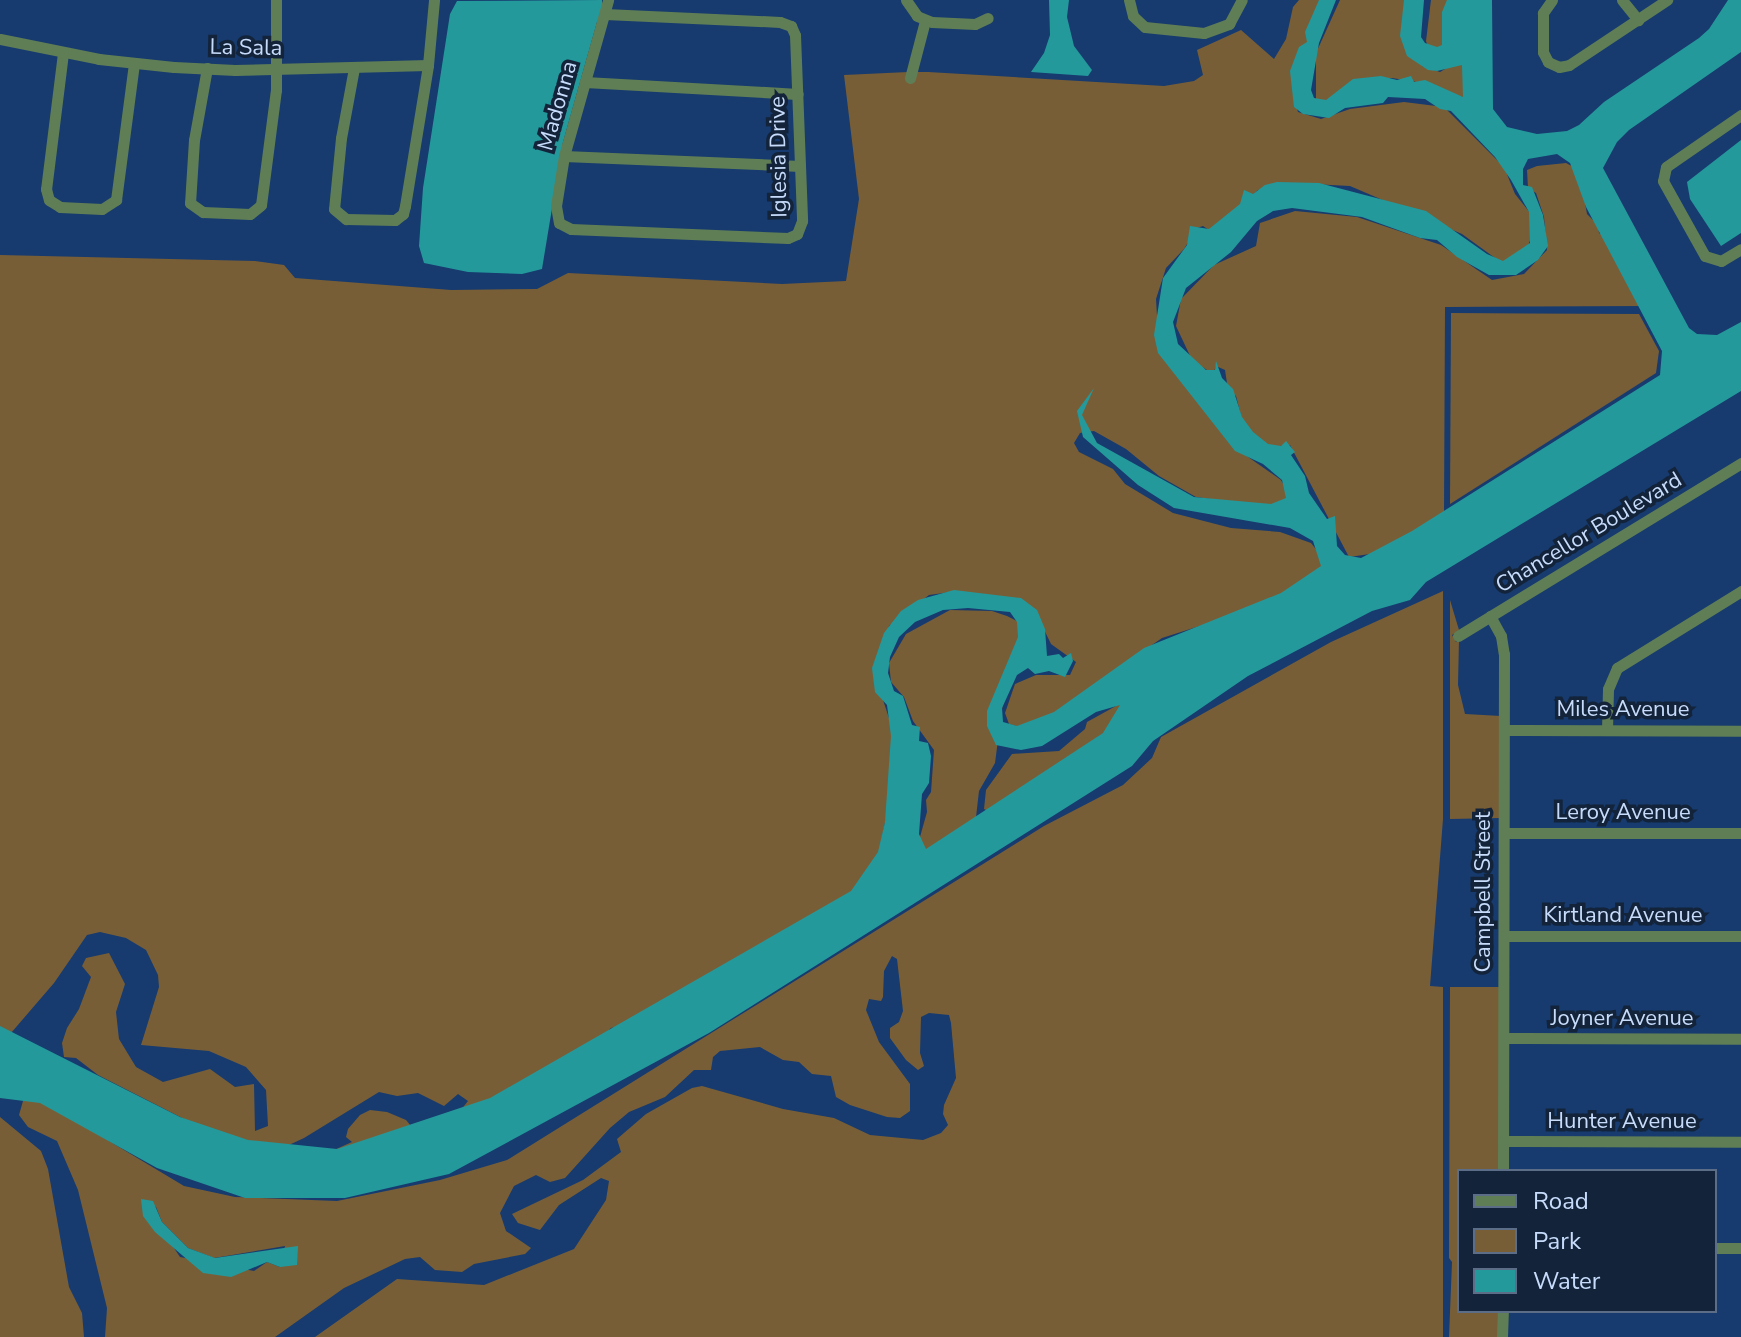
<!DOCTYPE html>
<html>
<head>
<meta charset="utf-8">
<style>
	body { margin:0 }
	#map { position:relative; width:1741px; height:1337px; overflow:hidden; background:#173b6e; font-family:"Nunito Sans",sans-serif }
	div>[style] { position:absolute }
	.green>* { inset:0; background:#785e37 }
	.water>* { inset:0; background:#24999c }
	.minor>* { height:11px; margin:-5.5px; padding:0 5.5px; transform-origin:5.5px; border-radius:5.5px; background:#607e55 }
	span { translate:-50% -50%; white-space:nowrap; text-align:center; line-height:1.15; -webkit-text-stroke:7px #13233a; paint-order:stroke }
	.street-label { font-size:22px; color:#c7dcfb }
	.legend { position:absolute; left:1457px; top:1169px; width:260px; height:144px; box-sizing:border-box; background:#13233a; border:2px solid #5b6d87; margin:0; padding:10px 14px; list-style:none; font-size:24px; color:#c7dcfb }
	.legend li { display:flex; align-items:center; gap:16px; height:40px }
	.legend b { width:40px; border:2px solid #5b6d87 }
</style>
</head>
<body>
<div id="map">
	<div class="green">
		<div style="clip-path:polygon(1299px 0,1321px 0,1295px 102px,1298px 112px,1321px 119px,1350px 109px,1404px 102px,1444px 107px,1504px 167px,1515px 194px,1531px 214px,1533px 232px,1527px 249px,1502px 263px,1462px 234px,1350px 186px,1293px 183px,1258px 190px,1212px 232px,1203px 226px,1197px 228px,1184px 249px,1166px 268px,1156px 299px,1158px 333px,1164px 354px,1180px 380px,1231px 445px,1281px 480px,1292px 500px,1283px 509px,1196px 497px,1159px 476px,1126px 449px,1094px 431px,1080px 433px,1074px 443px,1079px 452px,1113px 469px,1125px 484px,1173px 513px,1231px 528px,1280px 532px,1311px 543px,1323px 558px,1325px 571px,1250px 610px,1162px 638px,1038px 724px,1020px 727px,1009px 724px,1005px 713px,1015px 684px,1036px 675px,1070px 675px,1076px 662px,1051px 644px,1036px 613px,958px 591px,929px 595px,889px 626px,883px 700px,894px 733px,896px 771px,879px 851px,859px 887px,638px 1022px,611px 1028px,576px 1060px,519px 1088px,460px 1111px,468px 1101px,458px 1094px,444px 1106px,418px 1093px,397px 1096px,379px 1092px,304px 1138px,278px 1150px,192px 1123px,98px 1075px,76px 1058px,64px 1057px,62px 1043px,67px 1028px,79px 1009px,91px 977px,82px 966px,86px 958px,109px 953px,125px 984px,116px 1012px,119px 1039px,136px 1067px,163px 1082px,210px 1069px,235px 1087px,254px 1084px,255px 1131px,268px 1126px,266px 1090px,246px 1067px,209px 1051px,141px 1045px,159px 987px,158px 975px,146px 950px,126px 938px,100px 932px,87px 935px,54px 983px,11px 1033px,0 1037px,0 255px,255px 261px,284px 265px,295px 278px,451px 290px,537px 289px,568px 273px,782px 284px,846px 281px,859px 199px,844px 75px,908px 72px,906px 80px,913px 83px,916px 72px,928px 72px,1164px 86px,1194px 81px,1203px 75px,1197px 50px,1241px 30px,1274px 59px,1286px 39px,1293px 7px)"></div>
		<div style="clip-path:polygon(1340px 0,1411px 0,1422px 66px,1440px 72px,1462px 59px,1468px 99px,1423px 83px,1392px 78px,1358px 81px,1335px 99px,1316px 101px,1316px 53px)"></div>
		<div style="clip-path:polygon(1431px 0,1454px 0,1450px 35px,1439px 50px,1428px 47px,1426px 41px)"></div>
		<div style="clip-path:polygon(1566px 163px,1579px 170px,1587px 214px,1598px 225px,1599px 233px,1610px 241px,1647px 306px,1445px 307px,1444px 516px,1384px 552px,1349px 557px,1290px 445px,1270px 447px,1245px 431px,1236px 396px,1228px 390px,1225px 370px,1216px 366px,1213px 374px,1192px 360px,1176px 326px,1181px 299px,1214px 265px,1256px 246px,1260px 223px,1295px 211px,1357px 217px,1441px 245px,1492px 280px,1524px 274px,1547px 250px,1544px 217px,1536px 193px,1528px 188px,1527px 170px,1537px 166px)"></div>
		<div style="clip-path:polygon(1451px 313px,1639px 314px,1659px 351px,1656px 373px,1450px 504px)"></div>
		<div style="clip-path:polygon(evenodd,1443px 591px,1443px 819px,1430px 986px,1443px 987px,1443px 1337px,315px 1337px,397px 1279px,484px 1285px,574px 1249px,606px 1200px,609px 1181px,601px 1178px,559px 1205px,540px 1230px,518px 1223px,512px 1214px,583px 1180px,621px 1152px,617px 1139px,646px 1114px,692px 1088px,702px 1086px,783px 1109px,834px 1118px,870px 1135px,923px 1140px,941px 1133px,948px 1125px,943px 1114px,944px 1105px,956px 1078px,951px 1023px,949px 1015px,929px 1013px,921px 1017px,920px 1053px,924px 1066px,918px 1070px,906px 1060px,890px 1038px,890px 1028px,899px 1022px,903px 1011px,897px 959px,892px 956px,884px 971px,883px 997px,881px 1001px,869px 999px,866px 1010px,879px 1042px,910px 1084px,910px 1111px,900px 1118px,887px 1117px,850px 1105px,836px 1097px,831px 1076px,812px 1074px,799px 1062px,783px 1060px,760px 1047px,720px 1051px,713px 1057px,711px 1070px,694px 1070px,665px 1097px,629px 1112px,610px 1128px,565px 1178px,550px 1182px,536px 1175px,514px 1186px,500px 1213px,506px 1231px,531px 1248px,525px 1254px,474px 1264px,462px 1272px,435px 1270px,420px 1257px,405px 1259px,344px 1288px,275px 1337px,105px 1337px,107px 1308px,78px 1190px,57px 1141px,28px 1127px,19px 1115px,23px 1101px,39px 1099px,184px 1186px,235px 1197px,337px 1201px,440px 1180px,507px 1160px,1044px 826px,1123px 785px,1152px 758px,1161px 737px,1331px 642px,1443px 591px,141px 1199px,156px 1207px,162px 1222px,188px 1248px,214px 1258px,285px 1246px,280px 1267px,267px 1262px,254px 1271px,180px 1257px,141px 1199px)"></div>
		<div style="clip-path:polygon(1450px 600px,1459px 630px,1452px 635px,1456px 642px,1459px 640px,1458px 685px,1465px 714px,1501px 716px,1500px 818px,1450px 819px)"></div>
		<div style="clip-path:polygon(950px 610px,992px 611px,1007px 616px,1017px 621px,1024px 639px,1007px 671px,995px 763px,979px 791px,975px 826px,969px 830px,955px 831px,927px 851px,918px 844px,927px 812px,926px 800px,931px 792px,934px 750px,913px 721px,904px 697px,891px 682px,889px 663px,906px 634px)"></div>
		<div style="clip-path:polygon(1134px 696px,1114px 726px,988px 811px,984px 809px,986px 790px,1012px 754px,1059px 751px,1085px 729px,1087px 722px)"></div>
		<div style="clip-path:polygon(1450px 987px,1500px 987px,1499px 1171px,1459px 1171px,1459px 1311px,1499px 1311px,1499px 1337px,1449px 1337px,1452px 1262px,1449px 1258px)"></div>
		<div style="clip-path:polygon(370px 1110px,387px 1112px,406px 1120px,420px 1137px,334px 1150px,352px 1142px,346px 1137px,348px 1129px,360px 1115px)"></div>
		<div style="clip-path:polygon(0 1117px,41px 1151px,48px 1169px,69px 1287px,82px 1313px,84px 1337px,0 1337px)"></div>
	</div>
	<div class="water">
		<div style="clip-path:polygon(602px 0,603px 13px,597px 22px,563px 142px,542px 269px,522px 274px,468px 272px,424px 263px,419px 246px,423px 188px,450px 14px,457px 1px)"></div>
		<div style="clip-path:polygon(1049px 0,1069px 0,1067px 17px,1074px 46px,1092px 70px,1088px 76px,1031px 72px,1044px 53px,1050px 35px)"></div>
		<div style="clip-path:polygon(evenodd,1319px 0,1336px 0,1319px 43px,1311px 90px,1314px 98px,1326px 100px,1353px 79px,1381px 76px,1397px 80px,1411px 76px,1414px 82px,1425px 80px,1463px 97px,1462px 65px,1437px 71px,1428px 70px,1407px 56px,1400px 36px,1404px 0,1424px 0,1421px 37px,1425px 43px,1437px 47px,1442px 45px,1442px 12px,1447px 0,1492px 0,1493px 109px,1507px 127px,1537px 134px,1567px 131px,1579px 125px,1604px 102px,1699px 38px,1709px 29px,1728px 0,1741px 0,1741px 52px,1629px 130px,1617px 142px,1603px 168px,1689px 328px,1697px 334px,1717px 335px,1741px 322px,1741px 391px,1426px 582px,1410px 600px,1372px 611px,1248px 676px,1153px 741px,1132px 766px,709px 1033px,449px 1174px,345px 1198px,245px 1198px,157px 1168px,40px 1103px,0 1098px,0 1026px,180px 1117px,248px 1140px,337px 1149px,490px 1098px,851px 891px,878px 852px,885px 822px,891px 736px,887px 705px,875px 692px,872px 668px,884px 633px,901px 611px,918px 600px,954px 590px,1021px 598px,1037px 610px,1045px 629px,1047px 656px,1059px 654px,1063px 658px,1071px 653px,1073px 661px,1065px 677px,1049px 671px,1035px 674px,1028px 668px,1017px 675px,1002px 708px,1003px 722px,1017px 726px,1054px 712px,1144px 648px,1281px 593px,1321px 566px,1313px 541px,1290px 528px,1174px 508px,1138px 485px,1083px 437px,1077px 411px,1094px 388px,1082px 415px,1097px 443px,1194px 497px,1271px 504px,1286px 498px,1282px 480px,1263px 464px,1235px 451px,1158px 353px,1154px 335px,1163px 278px,1187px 245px,1190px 226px,1209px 229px,1240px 204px,1244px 190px,1253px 194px,1265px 185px,1277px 182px,1319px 183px,1426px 211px,1487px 254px,1503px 261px,1530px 243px,1529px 212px,1511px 180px,1495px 157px,1451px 111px,1440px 109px,1425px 99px,1388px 97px,1383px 103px,1345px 108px,1329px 118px,1303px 114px,1294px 107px,1290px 71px,1299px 47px,1307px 42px,1305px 32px,1319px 0,1557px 154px,1570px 163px,1586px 207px,1662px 351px,1660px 375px,1412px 531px,1361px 558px,1345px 555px,1337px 546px,1335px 516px,1327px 519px,1309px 493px,1305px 476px,1291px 455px,1295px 452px,1286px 441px,1281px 446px,1268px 444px,1253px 432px,1242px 417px,1233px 389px,1222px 378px,1216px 361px,1215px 370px,1206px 370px,1178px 344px,1173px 322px,1186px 288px,1231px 252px,1257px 221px,1273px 211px,1292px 208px,1362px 217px,1420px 238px,1437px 240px,1457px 257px,1489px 275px,1516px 275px,1538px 260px,1548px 246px,1543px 215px,1532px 187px,1523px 185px,1523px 169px,1528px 159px,1557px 154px,1319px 0,968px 608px,1010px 612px,1017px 622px,1018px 637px,987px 711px,987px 726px,996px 745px,1021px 750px,1042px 746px,1096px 712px,1120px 705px,1103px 733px,926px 849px,919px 834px,922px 794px,929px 783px,931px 756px,928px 743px,919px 741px,920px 727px,912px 725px,903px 696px,894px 691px,888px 673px,890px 657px,899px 637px,915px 622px,943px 610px,968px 608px)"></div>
		<div style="clip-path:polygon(1741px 140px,1741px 233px,1721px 246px,1690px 199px,1687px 182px)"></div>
		<div style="clip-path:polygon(141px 1199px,153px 1201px,162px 1222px,188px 1248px,215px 1258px,298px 1246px,297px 1265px,280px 1267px,267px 1262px,231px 1277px,203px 1273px,155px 1232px,143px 1216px)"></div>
	</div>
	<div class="minor">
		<div style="left:906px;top:0;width:19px;rotate:55deg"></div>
		<div style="left:917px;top:16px;width:16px;rotate:22deg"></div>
		<div style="left:932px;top:22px;width:43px;rotate:2.7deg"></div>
		<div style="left:975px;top:24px;width:14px;rotate:-25deg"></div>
		<div style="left:1129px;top:0;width:16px;rotate:76deg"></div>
		<div style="left:1133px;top:16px;width:16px;rotate:43deg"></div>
		<div style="left:1145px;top:27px;width:59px;rotate:5.8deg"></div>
		<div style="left:1204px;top:33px;width:27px;rotate:-20deg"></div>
		<div style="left:1229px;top:24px;width:27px;rotate:-62deg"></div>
		<div style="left:1552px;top:0;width:16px;rotate:125deg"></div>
		<div style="left:1543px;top:13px;width:39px;rotate:90deg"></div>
		<div style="left:1543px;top:52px;width:11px;rotate:63deg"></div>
		<div style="left:1548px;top:62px;width:12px;rotate:24deg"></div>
		<div style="left:1559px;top:67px;width:10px;rotate:-11deg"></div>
		<div style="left:1569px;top:65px;width:118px;rotate:-33.6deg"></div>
		<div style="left:1622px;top:0;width:26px;rotate:51deg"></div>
		<div style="left:605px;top:14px;width:175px;rotate:2.6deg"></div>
		<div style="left:780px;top:22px;width:12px;rotate:20deg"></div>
		<div style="left:791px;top:26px;width:10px;rotate:66deg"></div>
		<div style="left:795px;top:35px;width:186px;rotate:87.8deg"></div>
		<div style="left:802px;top:221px;width:14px;rotate:111deg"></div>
		<div style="left:797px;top:234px;width:10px;rotate:156deg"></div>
		<div style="left:788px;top:238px;width:217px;rotate:-177.6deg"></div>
		<div style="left:571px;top:229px;width:13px;rotate:-153deg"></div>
		<div style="left:559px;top:223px;width:17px;rotate:-100deg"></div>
		<div style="left:556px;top:206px;width:51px;rotate:-80.9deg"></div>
		<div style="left:564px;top:156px;width:162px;rotate:-74.2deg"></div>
		<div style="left:0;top:39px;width:101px;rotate:11.4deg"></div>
		<div style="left:99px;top:59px;width:75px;rotate:6.1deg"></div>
		<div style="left:174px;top:67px;width:61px;rotate:2.8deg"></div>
		<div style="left:235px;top:70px;width:193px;rotate:-1.5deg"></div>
		<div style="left:63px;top:53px;width:137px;rotate:97.1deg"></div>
		<div style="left:46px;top:189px;width:11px;rotate:75deg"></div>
		<div style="left:49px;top:200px;width:13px;rotate:32deg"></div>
		<div style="left:60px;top:207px;width:42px;rotate:2.7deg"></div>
		<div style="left:102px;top:209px;width:17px;rotate:-33deg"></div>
		<div style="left:116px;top:200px;width:137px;rotate:-82.5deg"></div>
		<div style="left:207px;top:68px;width:73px;rotate:100.2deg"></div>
		<div style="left:194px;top:140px;width:63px;rotate:93.6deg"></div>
		<div style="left:190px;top:203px;width:16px;rotate:35deg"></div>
		<div style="left:203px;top:212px;width:47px;rotate:2.4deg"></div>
		<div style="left:250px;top:214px;width:14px;rotate:-39deg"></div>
		<div style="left:261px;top:205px;width:116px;rotate:-82.6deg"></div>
		<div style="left:276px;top:90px;width:90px;rotate:-90deg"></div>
		<div style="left:354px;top:68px;width:71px;rotate:100.5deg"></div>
		<div style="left:341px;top:138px;width:71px;rotate:95.6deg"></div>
		<div style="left:334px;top:209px;width:16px;rotate:40deg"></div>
		<div style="left:346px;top:219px;width:49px;rotate:1.2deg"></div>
		<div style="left:395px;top:220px;width:10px;rotate:-37deg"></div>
		<div style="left:403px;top:214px;width:8px;rotate:-76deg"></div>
		<div style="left:405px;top:206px;width:143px;rotate:-80.7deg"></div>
		<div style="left:428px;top:65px;width:65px;rotate:-84.7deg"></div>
		<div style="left:910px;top:78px;width:59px;rotate:-75.3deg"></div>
		<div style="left:585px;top:82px;width:213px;rotate:3.2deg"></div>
		<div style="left:1741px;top:115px;width:91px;rotate:145.3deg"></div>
		<div style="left:1666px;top:167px;width:14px;rotate:102deg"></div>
		<div style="left:1663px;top:181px;width:86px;rotate:60.8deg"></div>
		<div style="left:1705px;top:256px;width:17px;rotate:17deg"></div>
		<div style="left:1721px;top:261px;width:23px;rotate:-31deg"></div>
		<div style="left:564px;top:156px;width:236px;rotate:2.4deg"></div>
		<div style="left:1490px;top:616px;width:23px;rotate:61deg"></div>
		<div style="left:1501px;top:636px;width:18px;rotate:81deg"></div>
		<div style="left:1504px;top:654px;width:517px;rotate:90.11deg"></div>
		<div style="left:1458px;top:636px;width:332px;rotate:-31.4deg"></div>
		<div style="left:1505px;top:730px;width:236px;rotate:0.2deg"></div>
		<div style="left:1607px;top:730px;width:41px;rotate:-88.6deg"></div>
		<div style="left:1608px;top:689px;width:23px;rotate:-67deg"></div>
		<div style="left:1617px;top:668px;width:146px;rotate:-31.8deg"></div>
		<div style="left:1504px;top:833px;width:237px"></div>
		<div style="left:1504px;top:936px;width:237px"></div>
		<div style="left:1504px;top:1038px;width:237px;rotate:0.2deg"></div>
		<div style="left:1503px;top:1141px;width:238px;rotate:0.2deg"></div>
		<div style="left:1715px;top:1248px;width:26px"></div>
		<div style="left:1502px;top:1337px;width:26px;rotate:-88deg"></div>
	</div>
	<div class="street-label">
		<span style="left:246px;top:48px;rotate:1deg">La Sala</span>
		<span style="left:558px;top:106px;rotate:-74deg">Madonna</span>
		<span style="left:779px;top:157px;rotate:-91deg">Iglesia Drive</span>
		<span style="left:1589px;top:533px;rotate:-31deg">Chancellor Boulevard</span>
		<span style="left:1623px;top:710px">Miles Avenue</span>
		<span style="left:1623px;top:813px">Leroy Avenue</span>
		<span style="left:1484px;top:892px;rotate:-90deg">Campbell Street</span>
		<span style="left:1623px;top:916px">Kirtland Avenue</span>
		<span style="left:1622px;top:1019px">Joyner Avenue</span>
		<span style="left:1622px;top:1122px">Hunter Avenue</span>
	</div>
	<ul class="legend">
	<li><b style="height:10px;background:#607e55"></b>Road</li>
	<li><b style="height:22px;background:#785e37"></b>Park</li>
	<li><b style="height:22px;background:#24999c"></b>Water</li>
	</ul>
</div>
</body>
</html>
